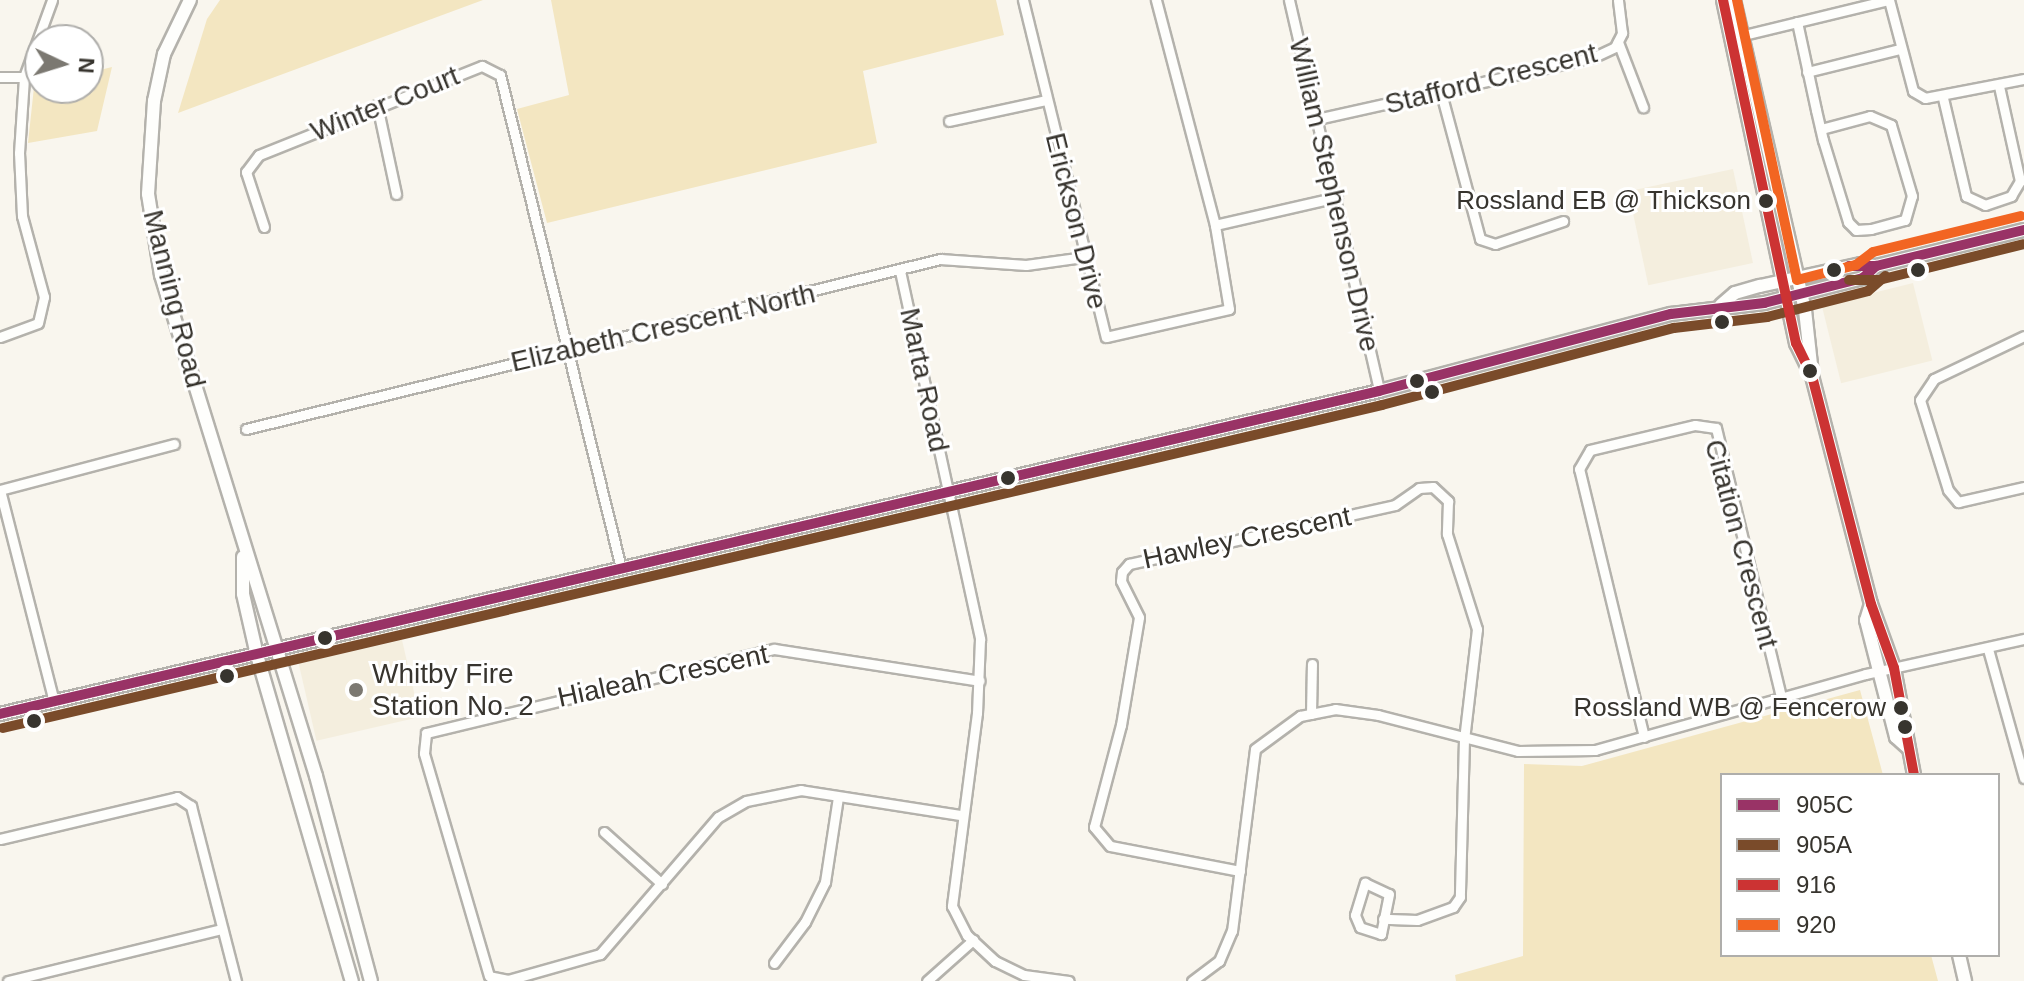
<!DOCTYPE html>
<html>
<head>
<meta charset="utf-8">
<style>
	body { margin:0 }
	#map { position:relative; width:2024px; height:981px; overflow:hidden; background:#f9f6ee; font-family:Helvetica,sans-serif }
	div>[style] { position:absolute }
	.built>* { inset:0; background:#f4eede; transform-origin:0 0 }
	.green>* { inset:0; background:#f3e6c1 }
	.roads { filter:drop-shadow(2px 0 #b4b2ac) drop-shadow(-2px 0 #b4b2ac) drop-shadow(0 2px #b4b2ac) drop-shadow(0 -2px #b4b2ac) }
	.street>* { height:9px; margin:-4.5px; padding:0 4.5px; transform-origin:4.5px; border-radius:4.5px; background:#fefefc }
	.secondary>* { height:12px; margin:-6px; padding:0 6px; transform-origin:6px; border-radius:6px; background:#fefefc }
	.bus-1>* { height:10px; margin:-5px; padding:0 5px; transform-origin:5px; border-radius:5px; background:#936 }
	.bus-2>* { height:10px; margin:-5px; padding:0 5px; transform-origin:5px; border-radius:5px; background:#7a4b2a }
	.bus-3>* { height:10px; margin:-5px; padding:0 5px; transform-origin:5px; border-radius:5px; background:#c33 }
	.bus-4>* { height:10px; margin:-5px; padding:0 5px; transform-origin:5px; border-radius:5px; background:#f26522 }
	.dots>* { width:22px; height:22px; translate:-50% -50%; box-sizing:border-box; border:4px solid #fff; border-radius:50% }
	span { translate:-50% -50%; white-space:nowrap; text-align:center; line-height:1.15; -webkit-text-stroke:6px #fff; paint-order:stroke }
	.bus-label { font-size:26px; color:#37342e }
	.right { translate:-100% -50%; text-align:right }
	.street-label { font-size:28px; color:#37342e }
	.poi-label { font-size:28px; color:#37342e }
	.left { translate:0 -50%; text-align:left }
	.legend { position:absolute; left:1720px; top:773px; width:280px; height:184px; box-sizing:border-box; background:#fff; border:2px solid #afaeab; margin:0; padding:10px 14px; list-style:none; font-size:24px; color:#37342e }
	.legend li { display:flex; align-items:center; gap:16px; height:40px }
	.legend b { width:40px; border:2px solid #afaeab }
	.north { position:absolute; left:24px; top:24px; width:80px; height:80px; box-sizing:border-box; background:#fff; border:2px solid #afaeab; border-radius:50%; rotate:94deg; font-size:22px; font-weight:700; line-height:32px; text-align:center; color:#37342e }
	.north::after { content:''; display:block; margin:auto; width:28px; height:36px; background:#7b7871; clip-path:polygon(50% 0,100% 100%,50% 72%,0 100%) }
</style>
</head>
<body>
<div id="map">
	<div class="built">
		<div style="left:1733px;top:169px;width:96px;height:107px;rotate:78deg"></div>
		<div style="left:1913px;top:283px;width:80px;height:94px;rotate:76deg"></div>
		<div style="left:402px;top:640px;width:79px;height:106px;rotate:77deg"></div>
	</div>
	<div class="green">
		<div style="clip-path:polygon(220px 0,483px 0,178px 113px,207px 19px)"></div>
		<div style="clip-path:polygon(551px 0,996px 0,1004px 35px,863px 71px,877px 143px,547px 223px,517px 109px,569px 95px)"></div>
		<div style="clip-path:polygon(112px 67px,97px 131px,28px 143px,34px 87px,88px 88px,88px 73px)"></div>
		<div style="clip-path:polygon(1860px 690px,1883px 775px,1722px 775px,1722px 955px,1931px 955px,1938px 981px,1456px 981px,1455px 975px,1523px 956px,1524px 764px,1582px 766px)"></div>
	</div>
	<div class="roads">
		<div class="street">
			<div style="left:1023px;top:0;width:347px;rotate:76.2deg"></div>
			<div style="left:1106px;top:337px;width:126px;rotate:-12.8deg"></div>
			<div style="left:1229px;top:309px;width:85px;rotate:-99.5deg"></div>
			<div style="left:1215px;top:225px;width:233px;rotate:-104.7deg"></div>
			<div style="left:1289px;top:0;width:401px;rotate:77deg"></div>
			<div style="left:1889px;top:0;width:94px;rotate:75.2deg"></div>
			<div style="left:1913px;top:91px;width:14px;rotate:30deg"></div>
			<div style="left:1925px;top:98px;width:101px;rotate:-10.9deg"></div>
			<div style="left:1797px;top:22px;width:90px;rotate:77.8deg"></div>
			<div style="left:1816px;top:110px;width:31px;rotate:77deg"></div>
			<div style="left:1823px;top:140px;width:86px;rotate:73deg"></div>
			<div style="left:1848px;top:222px;width:11px;rotate:45deg"></div>
			<div style="left:1856px;top:230px;width:15px;rotate:-4deg"></div>
			<div style="left:1871px;top:229px;width:35px;rotate:-15deg"></div>
			<div style="left:1905px;top:220px;width:25px;rotate:-74deg"></div>
			<div style="left:1912px;top:196px;width:74px;rotate:-106.5deg"></div>
			<div style="left:1891px;top:125px;width:23px;rotate:-157deg"></div>
			<div style="left:1870px;top:116px;width:51px;rotate:165.1deg"></div>
			<div style="left:1744px;top:35px;width:149px;rotate:-13.6deg"></div>
			<div style="left:1618px;top:42px;width:70px;rotate:69deg"></div>
			<div style="left:1807px;top:72px;width:96px;rotate:-13.9deg"></div>
			<div style="left:0;top:77px;width:24px"></div>
			<div style="left:1441px;top:93px;width:151px;rotate:75deg"></div>
			<div style="left:1480px;top:239px;width:16px;rotate:18deg"></div>
			<div style="left:1495px;top:244px;width:72px;rotate:-18.7deg"></div>
			<div style="left:1943px;top:98px;width:101px;rotate:76.8deg"></div>
			<div style="left:1966px;top:196px;width:21px;rotate:25deg"></div>
			<div style="left:1985px;top:205px;width:28px;rotate:-19deg"></div>
			<div style="left:2011px;top:196px;width:17px;rotate:-59deg"></div>
			<div style="left:2020px;top:181px;width:97px;rotate:-102.5deg"></div>
			<div style="left:377px;top:105px;width:91px;rotate:77.9deg"></div>
			<div style="left:1317px;top:119px;width:284px;rotate:-12.6deg"></div>
			<div style="left:1594px;top:57px;width:23px;rotate:-25deg"></div>
			<div style="left:1615px;top:47px;width:16px;rotate:-63deg"></div>
			<div style="left:1622px;top:33px;width:33px;rotate:-97deg"></div>
			<div style="left:949px;top:121px;width:99px;rotate:-12.2deg"></div>
			<div style="left:1215px;top:225px;width:125px;rotate:-12.9deg"></div>
			<div style="left:264px;top:227px;width:58px;rotate:-108.1deg"></div>
			<div style="left:246px;top:172px;width:21px;rotate:-53deg"></div>
			<div style="left:259px;top:155px;width:240px;rotate:-21.8deg"></div>
			<div style="left:482px;top:66px;width:20px;rotate:27deg"></div>
			<div style="left:500px;top:75px;width:508px;rotate:76.21deg"></div>
			<div style="left:900px;top:271px;width:377px;rotate:77.7deg"></div>
			<div style="left:980px;top:639px;width:74px;rotate:92.3deg"></div>
			<div style="left:977px;top:713px;width:195px;rotate:97.4deg"></div>
			<div style="left:952px;top:906px;width:33px;rotate:63deg"></div>
			<div style="left:967px;top:935px;width:38px;rotate:43deg"></div>
			<div style="left:995px;top:961px;width:32px;rotate:26deg"></div>
			<div style="left:1024px;top:975px;width:45px;rotate:7.6deg"></div>
			<div style="left:2024px;top:336px;width:100px;rotate:154.5deg"></div>
			<div style="left:1934px;top:379px;width:25px;rotate:124deg"></div>
			<div style="left:1920px;top:400px;width:94px;rotate:72.7deg"></div>
			<div style="left:1948px;top:490px;width:16px;rotate:50deg"></div>
			<div style="left:1958px;top:502px;width:68px;rotate:-12.8deg"></div>
			<div style="left:0;top:337px;width:40px;rotate:-20.2deg"></div>
			<div style="left:38px;top:323px;width:27px;rotate:-77deg"></div>
			<div style="left:44px;top:297px;width:84px;rotate:-105.2deg"></div>
			<div style="left:22px;top:216px;width:63px;rotate:-92.7deg"></div>
			<div style="left:19px;top:153px;width:76px;rotate:-86.2deg"></div>
			<div style="left:24px;top:77px;width:82px;rotate:-70deg"></div>
			<div style="left:246px;top:429px;width:715px;rotate:-13.76deg"></div>
			<div style="left:940px;top:259px;width:86px;rotate:4deg"></div>
			<div style="left:1026px;top:265px;width:59px;rotate:-7.9deg"></div>
			<div style="left:0;top:490px;width:219px;rotate:75.7deg"></div>
			<div style="left:0;top:490px;width:180px;rotate:-14.8deg"></div>
			<div style="left:1988px;top:649px;width:134px;rotate:74.4deg"></div>
			<div style="left:1311px;top:714px;width:50px;rotate:-88.9deg"></div>
			<div style="left:1644px;top:737px;width:276px;rotate:-103.6deg"></div>
			<div style="left:1579px;top:469px;width:22px;rotate:-60deg"></div>
			<div style="left:1590px;top:450px;width:108px;rotate:-13.4deg"></div>
			<div style="left:1695px;top:425px;width:21px;rotate:8deg"></div>
			<div style="left:1716px;top:428px;width:277px;rotate:76.4deg"></div>
			<div style="left:960px;top:815px;width:161px;rotate:-171.1deg"></div>
			<div style="left:801px;top:790px;width:56px;rotate:168.7deg"></div>
			<div style="left:746px;top:801px;width:32px;rotate:150deg"></div>
			<div style="left:718px;top:817px;width:181px;rotate:130.7deg"></div>
			<div style="left:600px;top:954px;width:96px;rotate:164.2deg"></div>
			<div style="left:508px;top:980px;width:19px;rotate:-168deg"></div>
			<div style="left:489px;top:976px;width:232px;rotate:-106.3deg"></div>
			<div style="left:424px;top:753px;width:20px;rotate:-84deg"></div>
			<div style="left:426px;top:733px;width:358px;rotate:-13.6deg"></div>
			<div style="left:774px;top:649px;width:208px;rotate:8.8deg"></div>
			<div style="left:604px;top:832px;width:78px;rotate:41.9deg"></div>
			<div style="left:0;top:839px;width:182px;rotate:-13.3deg"></div>
			<div style="left:177px;top:797px;width:17px;rotate:33deg"></div>
			<div style="left:191px;top:806px;width:181px;rotate:75.6deg"></div>
			<div style="left:1240px;top:871px;width:132px;rotate:-169.1deg"></div>
			<div style="left:1110px;top:846px;width:25px;rotate:-130deg"></div>
			<div style="left:1094px;top:827px;width:106px;rotate:-75.2deg"></div>
			<div style="left:1121px;top:725px;width:109px;rotate:-80.5deg"></div>
			<div style="left:1139px;top:617px;width:40px;rotate:-116.6deg"></div>
			<div style="left:1121px;top:581px;width:9px;rotate:-84deg"></div>
			<div style="left:1122px;top:572px;width:11px;rotate:-49deg"></div>
			<div style="left:1129px;top:564px;width:272px;rotate:-12.5deg"></div>
			<div style="left:1395px;top:505px;width:29px;rotate:-35deg"></div>
			<div style="left:1419px;top:488px;width:14px;rotate:-4deg"></div>
			<div style="left:1433px;top:487px;width:21px;rotate:43deg"></div>
			<div style="left:1448px;top:501px;width:33px;rotate:92deg"></div>
			<div style="left:1447px;top:534px;width:100px;rotate:72.5deg"></div>
			<div style="left:1477px;top:629px;width:111px;rotate:96.7deg"></div>
			<div style="left:1464px;top:739px;width:158px;rotate:91.5deg"></div>
			<div style="left:1460px;top:897px;width:12px;rotate:125deg"></div>
			<div style="left:1453px;top:907px;width:38px;rotate:160deg"></div>
			<div style="left:1417px;top:920px;width:34px;rotate:-178deg"></div>
			<div style="left:1365px;top:883px;width:26px;rotate:25deg"></div>
			<div style="left:1389px;top:894px;width:41px;rotate:101.3deg"></div>
			<div style="left:1381px;top:934px;width:22px;rotate:-162deg"></div>
			<div style="left:1360px;top:927px;width:13px;rotate:-113deg"></div>
			<div style="left:1355px;top:915px;width:34px;rotate:-73deg"></div>
			<div style="left:774px;top:963px;width:51px;rotate:-52.9deg"></div>
			<div style="left:805px;top:922px;width:45px;rotate:-63.4deg"></div>
			<div style="left:825px;top:882px;width:86px;rotate:-81.3deg"></div>
			<div style="left:8px;top:981px;width:220px;rotate:-13.7deg"></div>
			<div style="left:927px;top:981px;width:62px;rotate:-41.7deg"></div>
			<div style="left:1192px;top:981px;width:34px;rotate:-37deg"></div>
			<div style="left:1219px;top:961px;width:33px;rotate:-67deg"></div>
			<div style="left:1232px;top:931px;width:183px;rotate:-82.8deg"></div>
			<div style="left:1255px;top:749px;width:56px;rotate:-36.3deg"></div>
			<div style="left:1300px;top:716px;width:36px;rotate:-11deg"></div>
			<div style="left:1335px;top:709px;width:43px;rotate:7.9deg"></div>
			<div style="left:1378px;top:715px;width:145px;rotate:14.4deg"></div>
			<div style="left:1518px;top:751px;width:77px;rotate:-0.7deg"></div>
			<div style="left:1595px;top:750px;width:281px;rotate:-15.7deg"></div>
			<div style="left:1866px;top:674px;width:162px;rotate:-12.5deg"></div>
		</div>
		<div class="secondary">
			<div style="left:190px;top:0;width:60px;rotate:115.7deg"></div>
			<div style="left:164px;top:54px;width:48px;rotate:102deg"></div>
			<div style="left:154px;top:101px;width:93px;rotate:93.7deg"></div>
			<div style="left:148px;top:194px;width:82px;rotate:80.9deg"></div>
			<div style="left:161px;top:275px;width:524px;rotate:72.81deg"></div>
			<div style="left:316px;top:776px;width:212px;rotate:75deg"></div>
			<div style="left:1723px;top:0;width:351px;rotate:78deg"></div>
			<div style="left:1796px;top:343px;width:37px;rotate:64deg"></div>
			<div style="left:1812px;top:376px;width:236px;rotate:75.5deg"></div>
			<div style="left:1871px;top:604px;width:68px;rotate:70.2deg"></div>
			<div style="left:1894px;top:668px;width:109px;rotate:79.4deg"></div>
			<div style="left:1734px;top:0;width:318px;rotate:77.1deg"></div>
			<div style="left:1805px;top:310px;width:63px;rotate:83.7deg"></div>
			<div style="left:1721px;top:305px;width:18px;rotate:-41deg"></div>
			<div style="left:1735px;top:293px;width:26px;rotate:-16deg"></div>
			<div style="left:1760px;top:286px;width:103px;rotate:-12.3deg"></div>
			<div style="left:1861px;top:264px;width:15px;rotate:8deg"></div>
			<div style="left:1876px;top:266px;width:152px;rotate:-13.7deg"></div>
			<div style="left:243px;top:557px;width:37px;rotate:90deg"></div>
			<div style="left:243px;top:594px;width:63px;rotate:77.1deg"></div>
			<div style="left:257px;top:655px;width:340px;rotate:73.8deg"></div>
			<div style="left:1871px;top:604px;width:17px;rotate:107deg"></div>
			<div style="left:1866px;top:620px;width:121px;rotate:75.6deg"></div>
			<div style="left:1896px;top:737px;width:15px;rotate:42deg"></div>
			<div style="left:0;top:714px;width:1416px;rotate:-13.18deg"></div>
			<div style="left:1379px;top:391px;width:302px;rotate:-14.8deg"></div>
			<div style="left:1671px;top:314px;width:94px;rotate:-6.7deg"></div>
			<div style="left:1764px;top:303px;width:102px;rotate:-14.2deg"></div>
			<div style="left:1863px;top:278px;width:18px;rotate:-43deg"></div>
			<div style="left:1959px;top:955px;width:27px;rotate:77deg"></div>
		</div>
	</div>
	<div class="bus-1">
		<div style="left:1849px;top:266px;width:27px"></div>
		<div style="left:1876px;top:266px;width:152px;rotate:-13.7deg"></div>
		<div style="left:0;top:714px;width:1416px;rotate:-13.18deg"></div>
		<div style="left:1379px;top:391px;width:302px;rotate:-14.8deg"></div>
		<div style="left:1671px;top:314px;width:94px;rotate:-6.7deg"></div>
		<div style="left:1764px;top:303px;width:102px;rotate:-14.2deg"></div>
		<div style="left:1863px;top:278px;width:18px;rotate:-43deg"></div>
	</div>
	<div class="bus-2">
		<div style="left:1849px;top:280px;width:30px"></div>
		<div style="left:1879px;top:280px;width:149px;rotate:-13.9deg"></div>
		<div style="left:3px;top:728px;width:1416px;rotate:-13.18deg"></div>
		<div style="left:1382px;top:405px;width:302px;rotate:-14.8deg"></div>
		<div style="left:1674px;top:328px;width:94px;rotate:-6.7deg"></div>
		<div style="left:1767px;top:317px;width:104px;rotate:-14.4deg"></div>
		<div style="left:1868px;top:291px;width:23px;rotate:-41deg"></div>
	</div>
	<div class="bus-3">
		<div style="left:1723px;top:0;width:351px;rotate:78deg"></div>
		<div style="left:1796px;top:343px;width:37px;rotate:64deg"></div>
		<div style="left:1812px;top:376px;width:236px;rotate:75.5deg"></div>
		<div style="left:1871px;top:604px;width:68px;rotate:70.2deg"></div>
		<div style="left:1894px;top:668px;width:109px;rotate:79.4deg"></div>
	</div>
	<div class="bus-4">
		<div style="left:1737px;top:0;width:286px;rotate:77.9deg"></div>
		<div style="left:1797px;top:280px;width:61px;rotate:-14.3deg"></div>
		<div style="left:1856px;top:265px;width:21px;rotate:-37deg"></div>
		<div style="left:1873px;top:252px;width:152px;rotate:-13.7deg"></div>
	</div>
	<div class="dots">
		<div style="left:1766px;top:201px;background:#37342e"></div>
		<div style="left:1834px;top:270px;background:#37342e"></div>
		<div style="left:1918px;top:270px;background:#37342e"></div>
		<div style="left:1722px;top:322px;background:#37342e"></div>
		<div style="left:1810px;top:371px;background:#37342e"></div>
		<div style="left:1417px;top:381px;background:#37342e"></div>
		<div style="left:1432px;top:392px;background:#37342e"></div>
		<div style="left:1008px;top:478px;background:#37342e"></div>
		<div style="left:325px;top:638px;background:#37342e"></div>
		<div style="left:227px;top:676px;background:#37342e"></div>
		<div style="left:356px;top:690px;background:#7b7871"></div>
		<div style="left:1901px;top:708px;background:#37342e"></div>
		<div style="left:34px;top:721px;background:#37342e"></div>
		<div style="left:1905px;top:727px;background:#37342e"></div>
	</div>
	<div class="bus-label">
		<span class="right" style="left:1751px;top:201px">Rossland EB @ Thickson</span>
		<span class="right" style="left:1886px;top:708px">Rossland WB @ Fencerow</span>
	</div>
	<div class="street-label">
		<span style="left:1491px;top:79px;rotate:-14deg">Stafford Crescent</span>
		<span style="left:385px;top:104px;rotate:-22deg">Winter Court</span>
		<span style="left:1334px;top:195px;rotate:77deg">William Stephenson Drive</span>
		<span style="left:1076px;top:221px;rotate:76deg">Erickson Drive</span>
		<span style="left:174px;top:299px;rotate:76deg">Manning Road</span>
		<span style="left:663px;top:328px;rotate:-13deg">Elizabeth Crescent North</span>
		<span style="left:924px;top:380px;rotate:78deg">Marta Road</span>
		<span style="left:1247px;top:538px;rotate:-12deg">Hawley Crescent</span>
		<span style="left:1741px;top:544px;rotate:75deg">Citation Crescent</span>
		<span style="left:663px;top:676px;rotate:-12deg">Hialeah Crescent</span>
	</div>
	<div class="poi-label">
		<span class="left" style="left:372px;top:690px">Whitby Fire<br>Station No. 2</span>
	</div>
	<ul class="legend">
	<li><b style="height:10px;background:#936"></b>905C</li>
	<li><b style="height:10px;background:#7a4b2a"></b>905A</li>
	<li><b style="height:10px;background:#c33"></b>916</li>
	<li><b style="height:10px;background:#f26522"></b>920</li>
	</ul>
	<div class="north">N</div>
</div>
</body>
</html>
